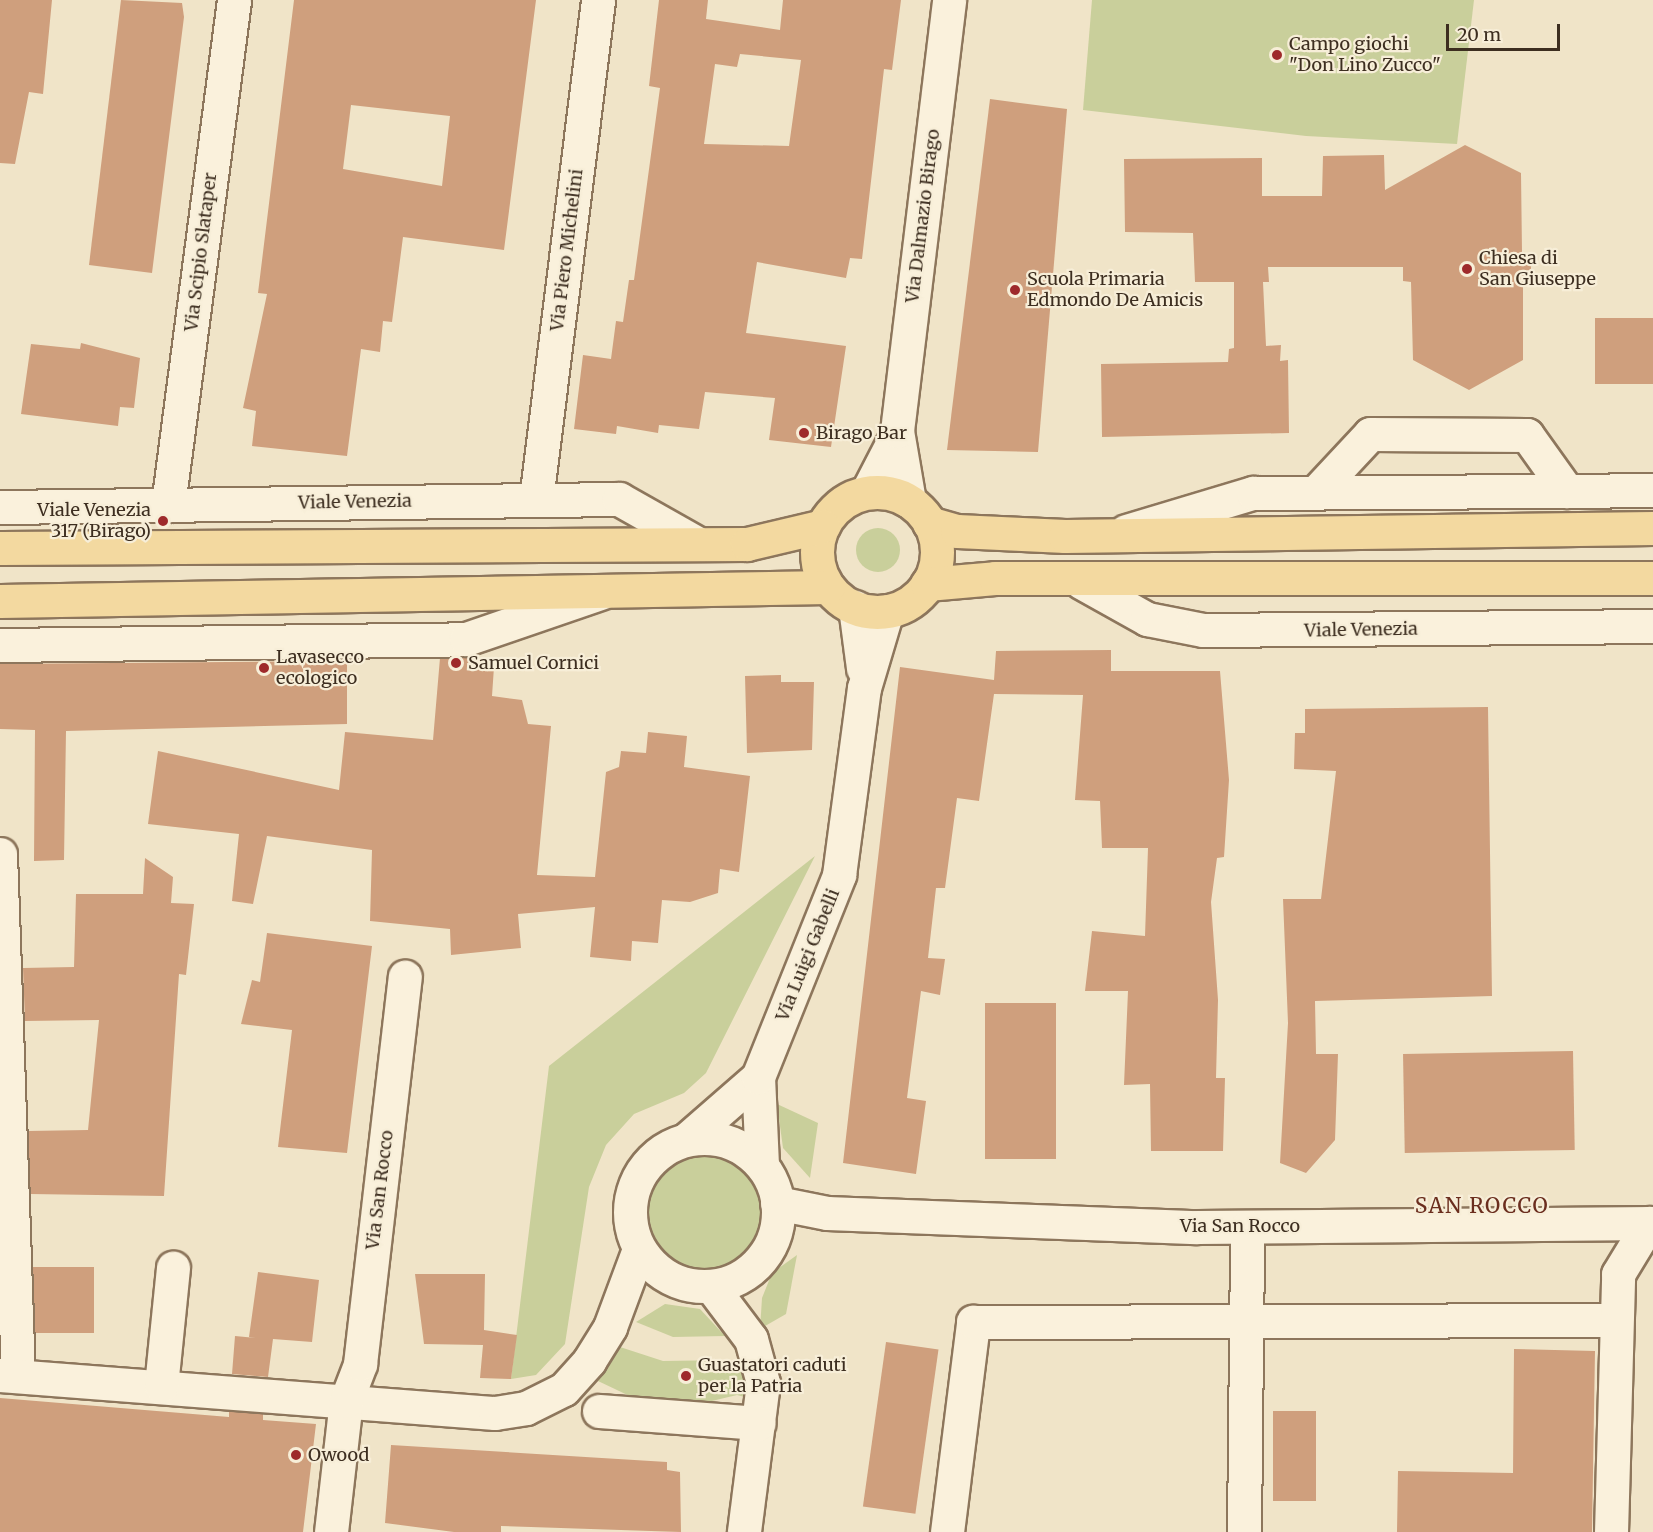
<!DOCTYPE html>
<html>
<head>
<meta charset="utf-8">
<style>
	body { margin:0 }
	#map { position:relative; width:1653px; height:1532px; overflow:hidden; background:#f0e4c8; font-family:Merriweather,serif }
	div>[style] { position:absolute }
	.green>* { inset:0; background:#c9cf9b }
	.round { border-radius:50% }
	.building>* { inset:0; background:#cf9f7d; transform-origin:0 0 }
	.roads { filter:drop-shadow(2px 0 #8d765c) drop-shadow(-2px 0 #8d765c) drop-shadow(0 2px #8d765c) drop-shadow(0 -2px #8d765c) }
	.minor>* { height:33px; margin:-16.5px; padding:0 16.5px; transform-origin:16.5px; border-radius:16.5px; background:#faf1dc }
	.minor>.ring { margin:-16.5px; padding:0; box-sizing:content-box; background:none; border:33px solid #faf1dc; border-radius:50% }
	.major>* { height:33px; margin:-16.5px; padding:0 16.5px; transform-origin:16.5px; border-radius:16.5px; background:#f3d9a0 }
	.major>.ring { margin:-16.5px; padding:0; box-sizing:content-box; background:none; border:33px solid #f3d9a0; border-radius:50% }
	.dots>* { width:16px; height:16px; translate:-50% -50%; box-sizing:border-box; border:3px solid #f7eed8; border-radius:50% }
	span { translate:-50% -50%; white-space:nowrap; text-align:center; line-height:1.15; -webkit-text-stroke:4.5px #f7eed8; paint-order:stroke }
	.poi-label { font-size:18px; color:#3d2e20 }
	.left { translate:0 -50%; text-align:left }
	.right { translate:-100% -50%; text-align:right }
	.street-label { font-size:18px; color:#3d2e20 }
	.quarter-label { font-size:21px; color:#6b2e1e; letter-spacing:1.5px }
	.scale { position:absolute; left:1446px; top:24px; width:114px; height:27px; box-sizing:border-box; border:3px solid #3d2e20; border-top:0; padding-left:8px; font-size:18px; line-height:21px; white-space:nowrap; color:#3d2e20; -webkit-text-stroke:4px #f7eed8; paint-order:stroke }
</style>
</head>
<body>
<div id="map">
	<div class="green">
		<div style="clip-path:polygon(1092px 0,1474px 0,1457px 144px,1306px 136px,1083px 110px)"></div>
		<div class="round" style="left:856px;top:528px;width:44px;height:44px"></div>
		<div style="clip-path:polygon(815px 856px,706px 1073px,684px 1093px,634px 1114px,606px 1145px,589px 1187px,565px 1344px,536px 1375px,511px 1379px,549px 1066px)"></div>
		<div style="clip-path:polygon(777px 1104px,818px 1123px,810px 1178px,783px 1148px)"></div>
		<div class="round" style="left:640px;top:1148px;width:128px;height:128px"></div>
		<div style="clip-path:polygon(797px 1255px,786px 1314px,760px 1329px,762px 1298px,772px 1273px)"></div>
		<div style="clip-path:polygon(665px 1304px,700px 1309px,725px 1336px,673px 1337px,636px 1322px)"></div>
		<div style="clip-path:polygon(620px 1347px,663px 1361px,730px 1360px,733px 1372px,781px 1365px,769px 1370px,772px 1404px,737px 1395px,695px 1405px,638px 1400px,598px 1381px)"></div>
	</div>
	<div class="building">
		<div style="clip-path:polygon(0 0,52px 0,43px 94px,29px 92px,15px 164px,0 163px)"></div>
		<div style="clip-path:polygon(121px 0,182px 3px,184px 17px,152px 273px,89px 265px)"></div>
		<div style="clip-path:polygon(evenodd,294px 0,536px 0,504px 250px,403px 237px,392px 322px,383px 321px,380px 352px,361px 349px,347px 456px,252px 446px,256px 411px,243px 408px,267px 294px,258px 293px,294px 0,351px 105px,450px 116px,442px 186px,343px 169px,351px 105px)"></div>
		<div style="clip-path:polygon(evenodd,659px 0,708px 0,706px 19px,780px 30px,783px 0,901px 0,892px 70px,884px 69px,862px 259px,850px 258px,846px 278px,757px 262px,746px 333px,846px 346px,831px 447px,769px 440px,775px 398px,705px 392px,699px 429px,659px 425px,658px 433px,617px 426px,616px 434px,574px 429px,583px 355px,611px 359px,616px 321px,623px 322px,629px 280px,634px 280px,660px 88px,649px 86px,659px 0,740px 54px,801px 60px,789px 146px,704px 144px,715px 64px,737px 67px,740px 54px)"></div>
		<div style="clip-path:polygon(990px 99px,1067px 109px,1038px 452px,947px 450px)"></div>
		<div style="clip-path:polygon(1465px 145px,1521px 173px,1522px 252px,1531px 254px,1531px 279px,1523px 281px,1523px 360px,1469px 390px,1413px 360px,1411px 282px,1403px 281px,1403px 267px,1268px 267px,1269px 282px,1263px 282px,1266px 346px,1281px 345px,1280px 361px,1288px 360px,1289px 433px,1102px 437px,1101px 364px,1228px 362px,1229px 349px,1234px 348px,1234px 282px,1195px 282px,1193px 233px,1125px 232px,1124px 159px,1262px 158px,1262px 196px,1322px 196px,1323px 156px,1384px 155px,1385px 190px)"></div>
		<div style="left:1595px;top:318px;width:58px;height:66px"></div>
		<div style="clip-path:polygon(81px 343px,140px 358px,134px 408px,120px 407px,118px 426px,21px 414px,31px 344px,80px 349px)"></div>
		<div style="clip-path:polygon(1111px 650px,1111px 671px,1220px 671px,1229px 780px,1224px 857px,1217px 858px,1211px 902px,1218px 1000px,1216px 1078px,1225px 1078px,1223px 1151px,1151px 1151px,1150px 1084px,1124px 1085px,1128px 991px,1085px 991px,1092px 931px,1145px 936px,1148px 848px,1102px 848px,1100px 801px,1075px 800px,1083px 695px,994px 694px,979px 801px,957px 798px,945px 888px,936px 888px,928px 958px,945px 959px,940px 995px,921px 991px,907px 1098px,926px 1101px,916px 1174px,843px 1163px,900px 667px,994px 680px,996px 651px)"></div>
		<div style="clip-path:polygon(440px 658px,485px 658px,494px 667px,492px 696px,522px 700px,528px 724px,551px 726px,537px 875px,595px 877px,606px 772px,619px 767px,621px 751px,646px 753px,648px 732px,687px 736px,684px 767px,750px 776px,739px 872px,720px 869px,718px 893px,690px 902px,662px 900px,658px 943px,632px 941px,631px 961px,590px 957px,595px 907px,518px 914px,521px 948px,451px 955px,450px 929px,370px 921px,372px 850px,267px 836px,253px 904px,232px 901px,239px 834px,148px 824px,158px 751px,339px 790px,345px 732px,433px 740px)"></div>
		<div style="clip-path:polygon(347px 661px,347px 724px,66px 731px,64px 860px,34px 861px,35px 730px,0 729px,0 664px)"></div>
		<div style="clip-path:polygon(781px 675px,781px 682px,814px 682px,812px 750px,747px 753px,745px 676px)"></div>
		<div style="clip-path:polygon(1488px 707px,1492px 996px,1315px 1001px,1316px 1054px,1338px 1054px,1335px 1140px,1306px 1173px,1280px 1163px,1288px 1023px,1283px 899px,1321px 899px,1336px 771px,1294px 769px,1295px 733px,1305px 733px,1305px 709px)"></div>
		<div style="clip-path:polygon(145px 858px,173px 877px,171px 903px,194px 904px,186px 975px,179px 974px,164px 1196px,30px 1194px,28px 1131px,88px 1130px,99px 1020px,25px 1021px,23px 968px,74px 967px,76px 894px,143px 894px)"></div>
		<div style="clip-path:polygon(267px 933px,372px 946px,347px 1153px,278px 1147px,292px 1030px,241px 1024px,252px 980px,260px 982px)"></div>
		<div style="left:985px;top:1003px;width:71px;height:156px"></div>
		<div style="left:1573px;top:1051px;width:99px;height:170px;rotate:89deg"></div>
		<div style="left:33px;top:1267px;width:61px;height:66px"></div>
		<div style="clip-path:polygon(258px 1272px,319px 1280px,312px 1342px,273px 1339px,268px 1377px,232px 1374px,235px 1336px,257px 1338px,249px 1337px)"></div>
		<div style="clip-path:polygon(415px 1274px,485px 1274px,484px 1330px,517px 1335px,511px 1379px,480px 1378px,483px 1345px,424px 1344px)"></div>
		<div style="left:886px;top:1342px;width:53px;height:166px;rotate:8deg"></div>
		<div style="clip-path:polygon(1514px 1349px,1595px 1351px,1592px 1532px,1397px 1532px,1398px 1471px,1513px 1473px)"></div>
		<div style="clip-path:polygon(0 1398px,229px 1417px,229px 1411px,263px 1414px,263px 1420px,316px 1424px,303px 1532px,0 1532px)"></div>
		<div style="left:1273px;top:1411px;width:43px;height:90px"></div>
		<div style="clip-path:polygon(391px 1445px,667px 1462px,667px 1470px,680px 1472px,681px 1532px,501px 1526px,501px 1532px,454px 1532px,385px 1523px)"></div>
	</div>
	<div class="roads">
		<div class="minor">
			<div style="left:867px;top:492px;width:63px;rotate:-62.6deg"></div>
			<div style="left:1316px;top:492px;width:79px;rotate:-47deg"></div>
			<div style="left:1370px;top:434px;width:157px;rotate:0.4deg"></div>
			<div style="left:1527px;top:435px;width:69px;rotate:54.5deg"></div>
			<div style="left:536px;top:500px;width:504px;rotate:-82.93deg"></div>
			<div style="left:909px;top:501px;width:71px;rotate:-99.7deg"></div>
			<div style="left:897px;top:431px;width:434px;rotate:-83.1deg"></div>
			<div style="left:168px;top:505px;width:509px;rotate:-82.55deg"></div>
			<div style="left:0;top:507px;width:619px;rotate:-0.74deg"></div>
			<div style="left:619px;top:499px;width:90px;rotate:29.4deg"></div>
			<div style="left:1126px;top:531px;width:133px;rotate:-16.7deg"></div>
			<div style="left:1253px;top:493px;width:400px;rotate:-0.4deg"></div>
			<div style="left:1081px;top:582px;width:76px;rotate:29.3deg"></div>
			<div style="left:1147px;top:619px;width:57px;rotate:11.1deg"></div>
			<div style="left:1203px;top:630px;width:450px;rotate:-0.5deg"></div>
			<div style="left:855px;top:607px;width:62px;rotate:82.5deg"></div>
			<div style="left:0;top:645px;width:466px;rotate:-0.7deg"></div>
			<div style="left:466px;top:639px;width:142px;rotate:-18.9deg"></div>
			<div style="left:0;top:854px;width:522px;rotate:88.03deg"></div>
			<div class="ring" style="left:630px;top:1138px;width:115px;height:115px"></div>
			<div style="left:687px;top:1139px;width:94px;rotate:-41.1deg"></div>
			<div style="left:762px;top:1165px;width:88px;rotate:-92.6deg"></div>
			<div style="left:758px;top:1077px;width:218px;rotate:-68.1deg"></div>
			<div style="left:839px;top:875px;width:189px;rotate:-82.4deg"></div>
			<div style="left:864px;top:688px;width:80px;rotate:-73.4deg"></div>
			<div style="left:777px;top:1203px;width:51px;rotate:11.3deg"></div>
			<div style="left:827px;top:1213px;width:370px;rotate:2.2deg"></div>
			<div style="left:1197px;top:1227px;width:456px;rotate:-0.5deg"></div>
			<div style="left:711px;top:1286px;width:66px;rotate:53deg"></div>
			<div style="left:751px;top:1339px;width:46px;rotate:74.7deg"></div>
			<div style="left:763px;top:1383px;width:150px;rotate:97.3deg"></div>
			<div style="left:0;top:1375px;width:496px;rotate:4.4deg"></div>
			<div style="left:495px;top:1413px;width:31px;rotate:-9deg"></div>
			<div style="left:526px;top:1408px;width:42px;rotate:-26.6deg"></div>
			<div style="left:564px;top:1389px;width:38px;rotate:-48deg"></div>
			<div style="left:589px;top:1361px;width:40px;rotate:-58deg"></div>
			<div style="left:610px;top:1327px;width:83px;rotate:-69.6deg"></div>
			<div style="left:161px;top:1386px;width:119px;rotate:-84.2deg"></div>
			<div style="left:599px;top:1411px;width:160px;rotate:4.3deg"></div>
			<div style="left:331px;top:1532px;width:132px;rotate:-83.5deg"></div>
			<div style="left:346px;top:1401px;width:40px;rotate:-69deg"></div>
			<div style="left:360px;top:1364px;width:390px;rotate:-83.4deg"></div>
			<div style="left:947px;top:1532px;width:212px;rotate:-82.9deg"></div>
			<div style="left:973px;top:1322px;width:643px;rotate:-0.18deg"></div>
			<div style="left:1244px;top:1532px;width:305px;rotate:-89.4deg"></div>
			<div style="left:1611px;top:1532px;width:258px;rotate:-88.4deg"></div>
			<div style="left:1618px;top:1274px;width:60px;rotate:-58.7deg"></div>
		</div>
		<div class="major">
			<div class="ring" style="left:817px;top:492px;width:87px;height:87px"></div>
			<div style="left:929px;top:523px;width:29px;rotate:16deg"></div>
			<div style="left:957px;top:531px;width:108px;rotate:2.7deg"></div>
			<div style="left:1065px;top:536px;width:588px;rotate:-0.78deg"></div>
			<div style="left:0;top:548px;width:747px;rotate:-0.31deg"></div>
			<div style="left:747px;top:544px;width:78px;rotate:-13.3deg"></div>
			<div style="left:927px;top:584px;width:68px;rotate:-5deg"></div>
			<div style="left:995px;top:578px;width:658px"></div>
			<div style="left:0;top:601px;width:828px;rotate:-0.97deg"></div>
		</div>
	</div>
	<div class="dots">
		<div style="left:1277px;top:55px;background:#9e2a2b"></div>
		<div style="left:1467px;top:269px;background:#9e2a2b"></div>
		<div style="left:1015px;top:290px;background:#9e2a2b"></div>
		<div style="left:804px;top:433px;background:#9e2a2b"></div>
		<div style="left:163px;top:521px;background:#9e2a2b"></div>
		<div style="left:456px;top:663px;background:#9e2a2b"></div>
		<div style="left:264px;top:668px;background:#9e2a2b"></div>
		<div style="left:686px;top:1376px;background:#9e2a2b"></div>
		<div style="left:296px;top:1455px;background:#9e2a2b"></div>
	</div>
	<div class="poi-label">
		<span class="left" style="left:1289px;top:55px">Campo giochi<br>"Don Lino Zucco"</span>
		<span class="left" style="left:1479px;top:269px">Chiesa di<br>San Giuseppe</span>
		<span class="left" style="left:1027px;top:290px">Scuola Primaria<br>Edmondo De Amicis</span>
		<span class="left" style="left:816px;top:433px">Birago Bar</span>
		<span class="right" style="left:151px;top:521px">Viale Venezia<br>317 (Birago)</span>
		<span class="left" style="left:276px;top:668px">Lavasecco<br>ecologico</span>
		<span class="left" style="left:468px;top:663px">Samuel Cornici</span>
		<span class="left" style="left:698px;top:1376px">Guastatori caduti<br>per la Patria</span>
		<span class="left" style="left:308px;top:1455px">Owood</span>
	</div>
	<div class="street-label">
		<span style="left:923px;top:216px;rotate:-83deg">Via Dalmazio Birago</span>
		<span style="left:567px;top:250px;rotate:-83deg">Via Piero Michelini</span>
		<span style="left:201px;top:252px;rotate:-83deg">Via Scipio Slataper</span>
		<span style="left:355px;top:502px;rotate:-1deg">Viale Venezia</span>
		<span style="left:1361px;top:630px;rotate:-1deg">Viale Venezia</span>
		<span style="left:808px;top:955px;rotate:-68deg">Via Luigi Gabelli</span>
		<span style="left:380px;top:1190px;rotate:-83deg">Via San Rocco</span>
		<span style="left:1240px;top:1226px">Via San Rocco</span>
	</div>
	<div class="quarter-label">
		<span style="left:1482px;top:1206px">SAN ROCCO</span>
	</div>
	<div class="scale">20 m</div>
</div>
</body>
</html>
